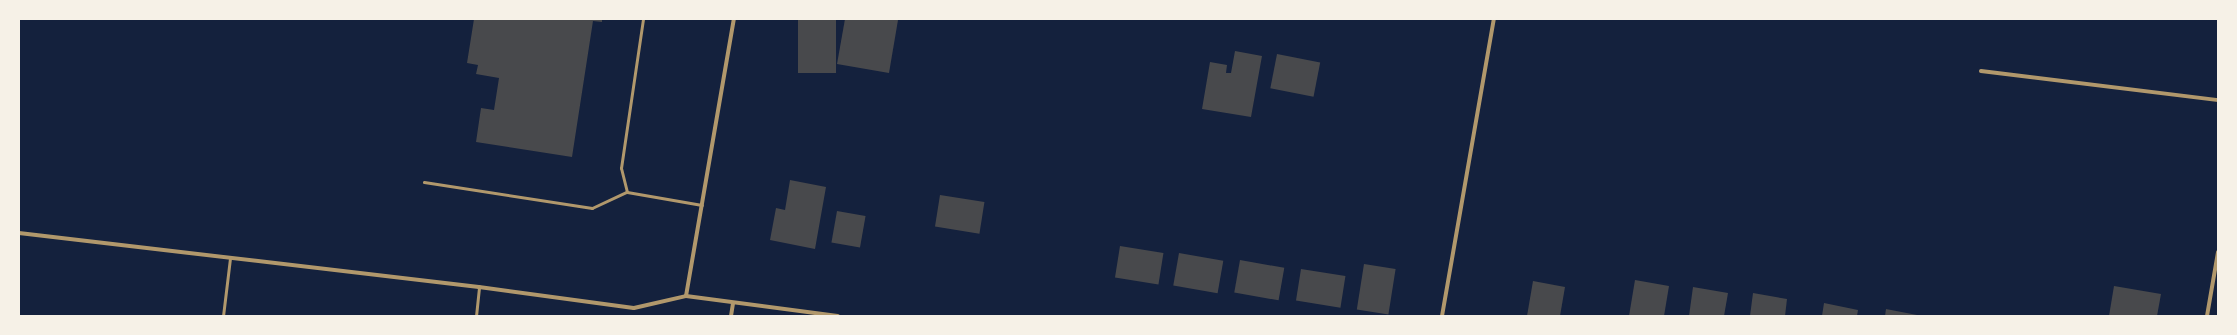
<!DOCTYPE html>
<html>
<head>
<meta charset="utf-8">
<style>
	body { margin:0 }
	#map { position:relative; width:2237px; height:335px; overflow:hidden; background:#14213d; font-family:"Archivo Narrow",sans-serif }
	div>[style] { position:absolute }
	.building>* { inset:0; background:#48494c; transform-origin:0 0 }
	.service>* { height:3px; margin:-1.5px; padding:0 1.5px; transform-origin:1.5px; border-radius:1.5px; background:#b1986c }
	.minor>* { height:4px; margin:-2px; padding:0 2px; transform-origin:2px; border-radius:2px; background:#b1986c }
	span { translate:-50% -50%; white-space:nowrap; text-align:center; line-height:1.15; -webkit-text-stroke:4px #f6f1e7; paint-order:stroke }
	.frame { position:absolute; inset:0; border:20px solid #f6f1e7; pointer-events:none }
</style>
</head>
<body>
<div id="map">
	<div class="building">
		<div style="clip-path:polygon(474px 19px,602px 19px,602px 22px,593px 21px,572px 157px,476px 142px,481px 108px,494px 110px,499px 78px,476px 74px,478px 65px,467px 63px)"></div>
		<div style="left:798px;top:19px;width:38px;height:54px"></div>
		<div style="clip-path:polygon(845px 19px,898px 20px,889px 73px,837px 64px)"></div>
		<div style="clip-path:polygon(1235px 51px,1262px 56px,1251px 117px,1202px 109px,1210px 62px,1227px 65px,1226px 73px,1231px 73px)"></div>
		<div style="left:1277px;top:54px;width:44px;height:35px;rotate:11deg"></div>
		<div style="clip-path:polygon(790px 180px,826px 187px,815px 249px,770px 240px,776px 208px,785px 210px)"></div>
		<div style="left:940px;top:195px;width:45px;height:32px;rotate:9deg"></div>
		<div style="left:837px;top:211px;width:29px;height:32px;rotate:10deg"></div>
		<div style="left:1120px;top:246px;width:44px;height:32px;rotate:9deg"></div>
		<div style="left:1179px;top:253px;width:45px;height:33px;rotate:10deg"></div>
		<div style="left:1240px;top:260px;width:45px;height:33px;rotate:10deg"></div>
		<div style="left:1364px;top:264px;width:32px;height:46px;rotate:9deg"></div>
		<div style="left:1301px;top:269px;width:45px;height:32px;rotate:9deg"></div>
		<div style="clip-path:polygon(1635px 280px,1669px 286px,1664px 316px,1629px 316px)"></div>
		<div style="clip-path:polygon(1533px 281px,1565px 287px,1560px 316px,1527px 316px)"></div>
		<div style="clip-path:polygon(2114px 286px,2161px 294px,2157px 316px,2109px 316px)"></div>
		<div style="clip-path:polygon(1693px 287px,1728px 293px,1724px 316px,1689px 316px)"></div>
		<div style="clip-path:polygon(1753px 293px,1787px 299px,1785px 316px,1750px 316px)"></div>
		<div style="clip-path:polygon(1824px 303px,1858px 310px,1857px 316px,1822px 316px)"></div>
		<div style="clip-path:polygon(1886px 309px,1917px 315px,1917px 316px,1885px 316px)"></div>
	</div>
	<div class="service">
		<div style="left:424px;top:182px;width:170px;rotate:8.8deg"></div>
		<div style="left:592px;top:208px;width:38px;rotate:-25deg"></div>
		<div style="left:627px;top:192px;width:76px;rotate:9.8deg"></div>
		<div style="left:627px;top:192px;width:25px;rotate:-104deg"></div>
		<div style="left:621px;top:168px;width:151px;rotate:-81.6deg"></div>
		<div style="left:223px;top:316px;width:58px;rotate:-83.1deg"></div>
		<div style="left:476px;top:316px;width:29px;rotate:-84deg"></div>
	</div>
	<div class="minor">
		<div style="left:1981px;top:71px;width:239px;rotate:7deg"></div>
		<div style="left:19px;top:233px;width:463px;rotate:6.7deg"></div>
		<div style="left:479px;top:287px;width:156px;rotate:7.7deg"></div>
		<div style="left:634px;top:308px;width:53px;rotate:-13deg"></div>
		<div style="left:686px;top:296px;width:153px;rotate:7.5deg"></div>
		<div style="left:686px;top:296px;width:281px;rotate:-80.2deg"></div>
		<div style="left:731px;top:316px;width:13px;rotate:-81deg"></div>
		<div style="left:1442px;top:316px;width:302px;rotate:-80.1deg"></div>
		<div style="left:2207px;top:316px;width:65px;rotate:-80.2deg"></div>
	</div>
	<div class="frame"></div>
</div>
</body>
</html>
